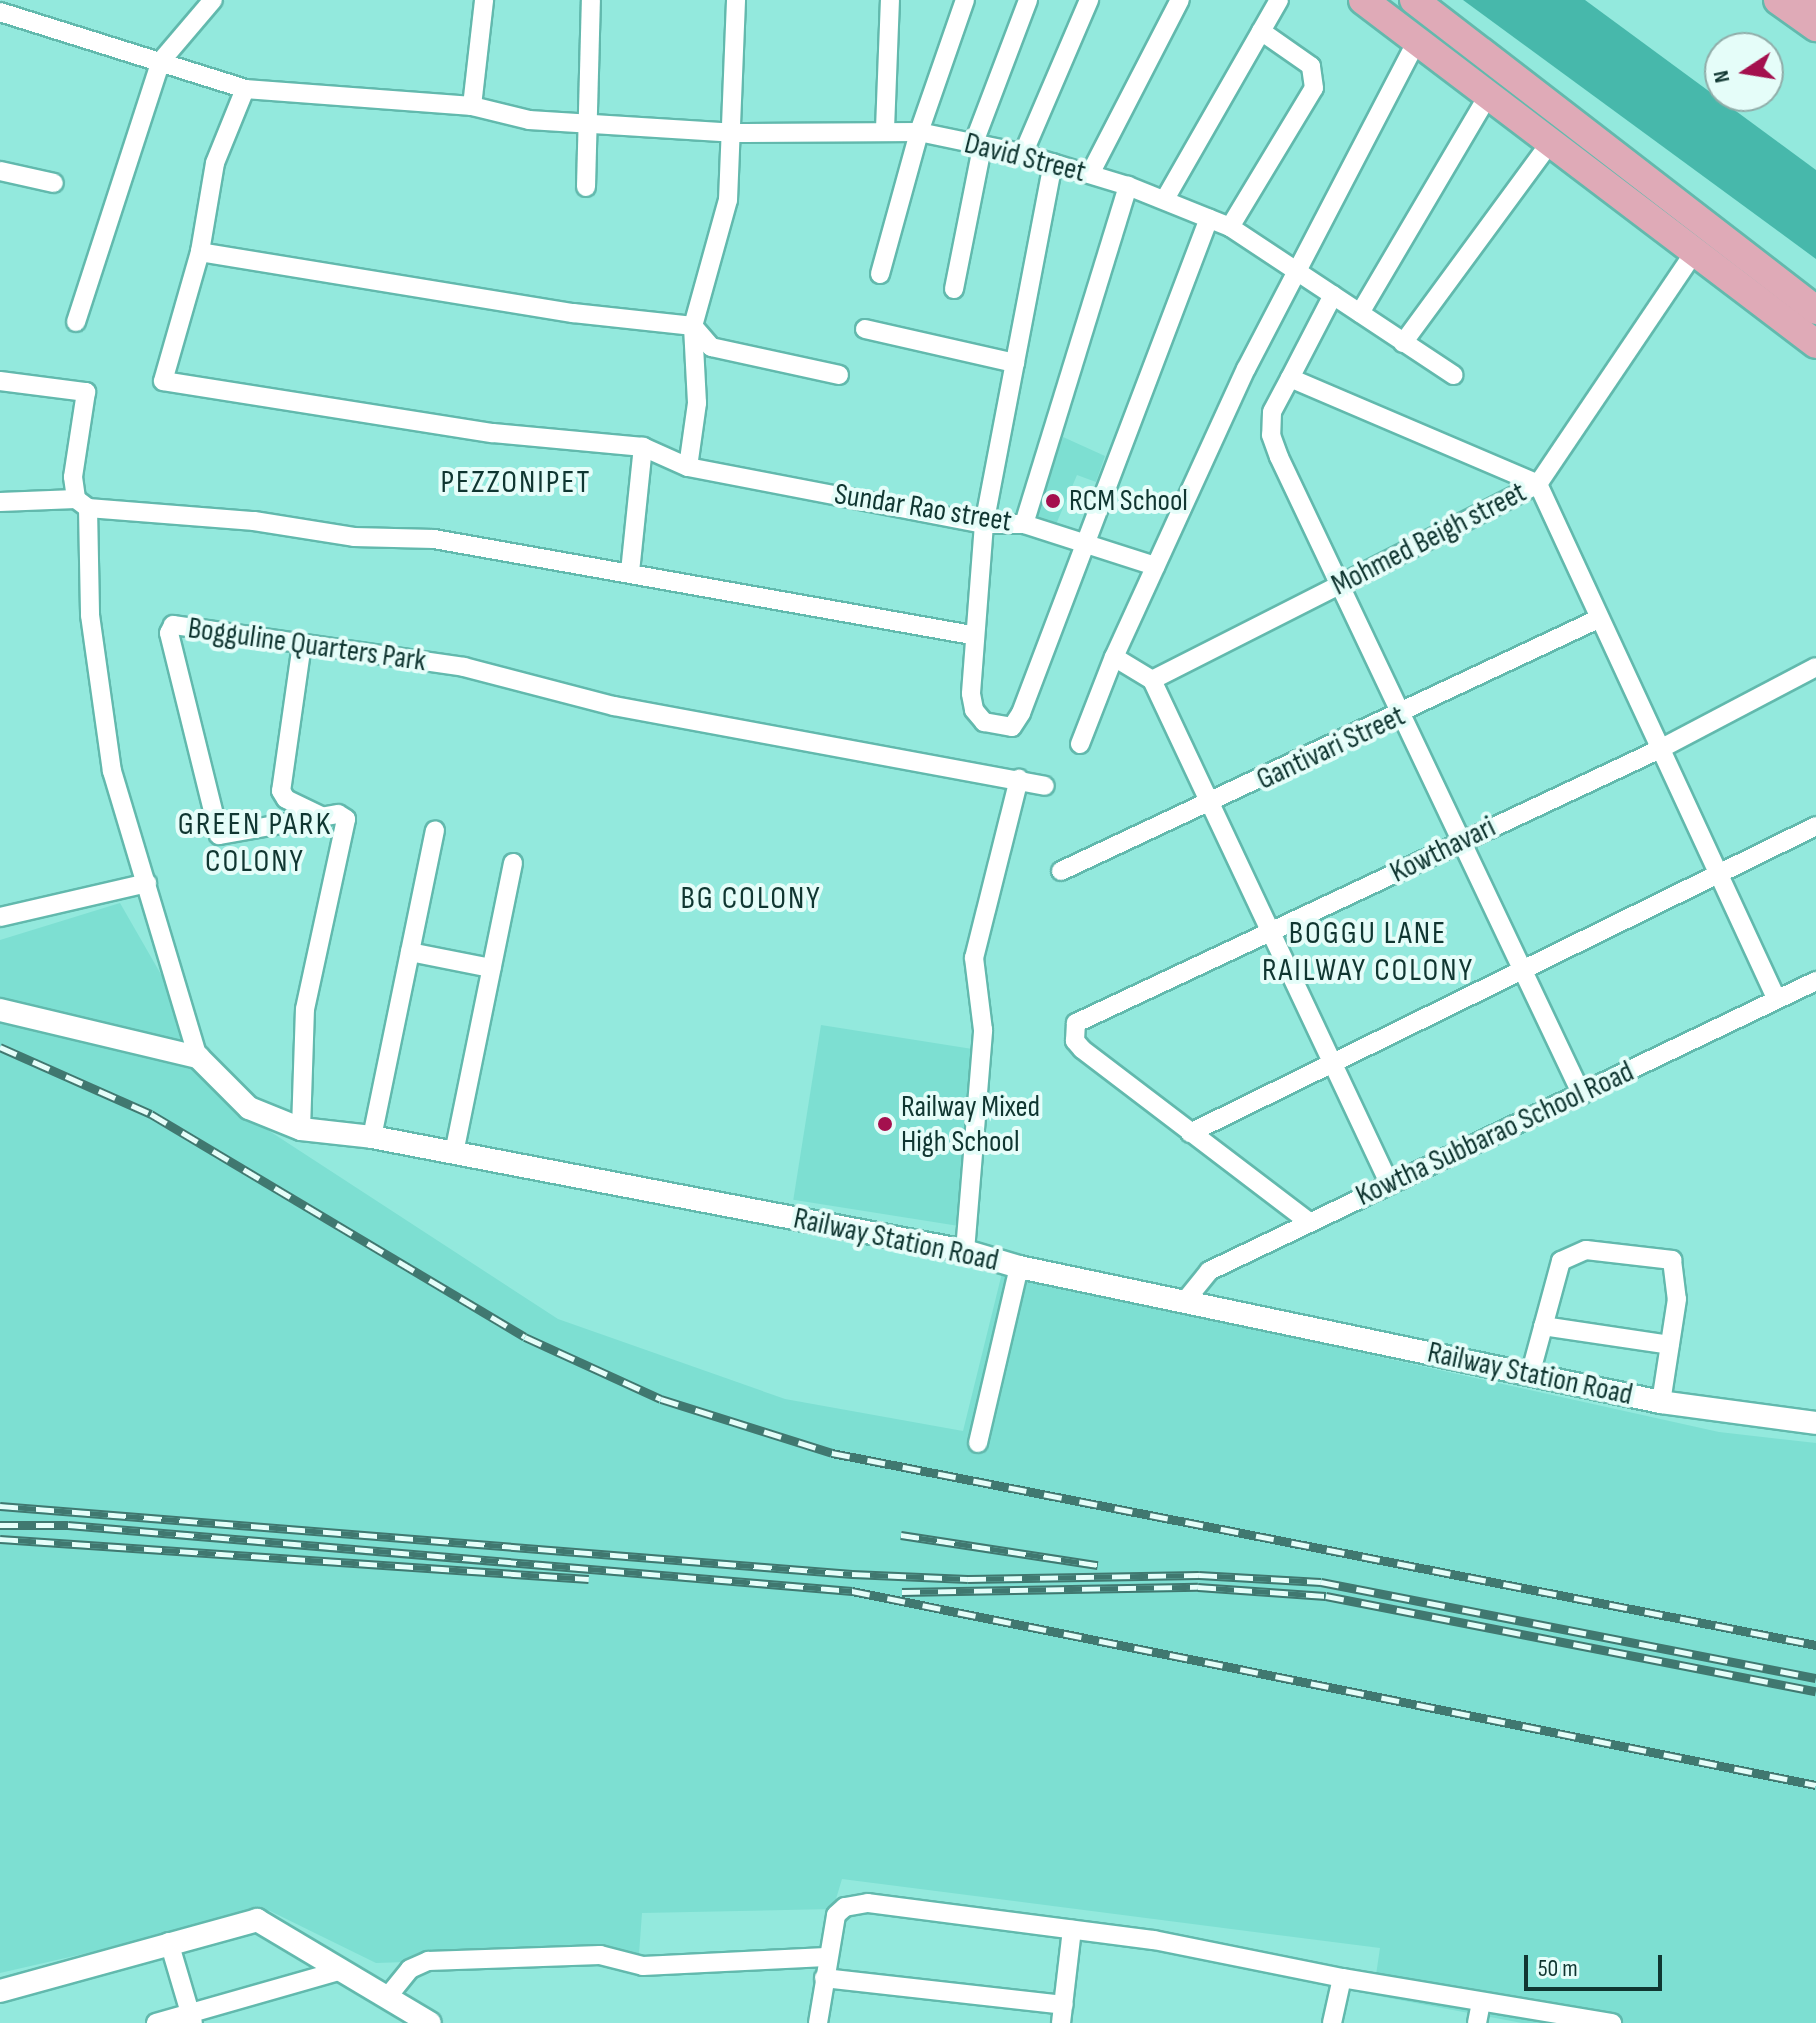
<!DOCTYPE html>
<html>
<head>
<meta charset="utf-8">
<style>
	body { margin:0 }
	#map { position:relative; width:1816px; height:2023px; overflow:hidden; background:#93e9dd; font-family:"Sofia Sans Condensed",sans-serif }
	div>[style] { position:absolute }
	.built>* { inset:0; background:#7ddfd2; transform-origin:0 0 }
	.water>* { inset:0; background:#47b8ab }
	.roads { filter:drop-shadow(2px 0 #62b9ad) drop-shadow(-2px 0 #62b9ad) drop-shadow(0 2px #62b9ad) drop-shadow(0 -2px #62b9ad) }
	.minor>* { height:18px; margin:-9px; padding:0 9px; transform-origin:9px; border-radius:9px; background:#fff }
	.tertiary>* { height:22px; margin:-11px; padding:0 11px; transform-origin:11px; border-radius:11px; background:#fff }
	.primary>* { height:28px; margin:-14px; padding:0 14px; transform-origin:14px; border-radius:14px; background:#dfaab7 }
	.rail>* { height:9px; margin-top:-4.5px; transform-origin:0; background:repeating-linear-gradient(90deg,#e5fdf9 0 18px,#407870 0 36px); box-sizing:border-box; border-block:2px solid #407870 }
	.dots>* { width:22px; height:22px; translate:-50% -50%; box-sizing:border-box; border:4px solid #e5fdf9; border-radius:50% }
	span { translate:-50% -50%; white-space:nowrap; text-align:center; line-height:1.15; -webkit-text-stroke:8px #e5fdf9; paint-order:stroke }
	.street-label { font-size:30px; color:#103631 }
	.poi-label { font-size:30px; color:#103631 }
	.left { translate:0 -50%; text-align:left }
	.neighbourhood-label { font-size:32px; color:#103631; letter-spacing:2px }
	.north { position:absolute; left:1704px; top:32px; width:80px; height:80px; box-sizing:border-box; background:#e5fdf9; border:2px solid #90ada9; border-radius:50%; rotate:258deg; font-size:22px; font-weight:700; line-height:32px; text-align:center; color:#103631 }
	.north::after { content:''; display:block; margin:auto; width:28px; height:36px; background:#a4104e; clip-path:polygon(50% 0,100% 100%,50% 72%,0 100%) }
	.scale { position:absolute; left:1524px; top:1955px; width:138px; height:36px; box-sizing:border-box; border:4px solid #103631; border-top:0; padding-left:10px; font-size:24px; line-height:28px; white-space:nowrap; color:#103631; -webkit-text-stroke:6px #e5fdf9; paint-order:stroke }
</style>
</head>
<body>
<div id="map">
	<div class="built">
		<div style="clip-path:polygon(1063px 437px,1105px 456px,1096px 482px,1077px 475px,1054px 529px,1032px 520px)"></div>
		<div style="clip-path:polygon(120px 903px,240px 1112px,558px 1319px,785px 1399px,963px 1431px,1002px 1273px,1719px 1432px,1816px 1443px,1816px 2023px,1522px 2023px,1373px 1995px,1380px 1948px,842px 1879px,833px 1909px,642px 1913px,639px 1954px,376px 1963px,270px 1911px,0 1973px,0 940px)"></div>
		<div style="left:821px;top:1025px;width:166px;height:177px;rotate:9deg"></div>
	</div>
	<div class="water">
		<div style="clip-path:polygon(1463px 0,1585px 0,1816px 170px,1816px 259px)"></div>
	</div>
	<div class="roads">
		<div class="minor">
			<div style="left:0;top:12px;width:257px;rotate:17.4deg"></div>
			<div style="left:245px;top:89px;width:228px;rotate:4.3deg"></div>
			<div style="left:472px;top:106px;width:59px;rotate:13.8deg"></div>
			<div style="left:529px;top:120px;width:204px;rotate:3.6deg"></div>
			<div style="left:733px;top:133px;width:186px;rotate:-0.3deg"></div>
			<div style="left:919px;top:132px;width:99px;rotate:11.7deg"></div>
			<div style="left:1016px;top:152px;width:117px;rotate:16.9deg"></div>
			<div style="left:1128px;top:186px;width:110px;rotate:21.9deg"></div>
			<div style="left:1230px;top:227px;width:268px;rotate:33.5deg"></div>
			<div style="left:245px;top:89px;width:80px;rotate:112.1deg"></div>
			<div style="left:215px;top:163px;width:90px;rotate:99.6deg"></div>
			<div style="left:200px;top:252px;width:134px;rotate:106deg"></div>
			<div style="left:163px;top:381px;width:334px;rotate:9deg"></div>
			<div style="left:493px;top:433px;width:151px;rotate:5.3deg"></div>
			<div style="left:643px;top:447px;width:49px;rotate:24deg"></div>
			<div style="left:688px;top:467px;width:301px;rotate:10.9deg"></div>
			<div style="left:984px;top:524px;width:40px"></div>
			<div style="left:1024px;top:524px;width:138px;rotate:17.8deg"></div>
			<div style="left:472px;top:106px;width:107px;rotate:-83.5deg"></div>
			<div style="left:885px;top:129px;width:129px;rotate:-87.8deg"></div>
			<div style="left:973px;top:145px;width:155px;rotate:-69.2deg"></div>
			<div style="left:1023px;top:154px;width:168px;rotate:-66.8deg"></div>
			<div style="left:1053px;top:163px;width:368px;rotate:100.8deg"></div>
			<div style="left:984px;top:524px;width:170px;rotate:94.4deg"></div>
			<div style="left:971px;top:694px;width:16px;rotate:79deg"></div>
			<div style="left:974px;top:710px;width:16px;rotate:50deg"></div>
			<div style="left:984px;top:722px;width:28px;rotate:10deg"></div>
			<div style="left:1012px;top:727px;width:17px;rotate:-57deg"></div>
			<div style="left:1021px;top:713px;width:529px;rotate:-69.2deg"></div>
			<div style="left:0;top:171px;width:55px;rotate:12.5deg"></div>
			<div style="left:1090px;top:174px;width:196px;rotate:-62.7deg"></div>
			<div style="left:586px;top:187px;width:187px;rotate:-88.5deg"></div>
			<div style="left:1165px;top:199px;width:229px;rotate:-60.2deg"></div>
			<div style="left:1230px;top:227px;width:162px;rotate:-58.9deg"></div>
			<div style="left:1314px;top:88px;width:22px;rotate:-98deg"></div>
			<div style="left:1311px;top:66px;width:61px;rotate:-145deg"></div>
			<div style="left:200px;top:252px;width:378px;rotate:9.3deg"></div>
			<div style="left:573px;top:313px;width:121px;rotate:6.2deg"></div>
			<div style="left:693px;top:326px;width:28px;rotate:49deg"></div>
			<div style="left:711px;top:347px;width:131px;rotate:12.3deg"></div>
			<div style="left:880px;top:274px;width:147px;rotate:-74.6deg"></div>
			<div style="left:919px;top:132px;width:140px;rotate:-70.8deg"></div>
			<div style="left:954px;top:289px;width:145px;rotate:-78.8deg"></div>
			<div style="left:1333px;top:295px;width:93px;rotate:117.4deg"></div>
			<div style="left:1290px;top:378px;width:270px;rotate:23.1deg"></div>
			<div style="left:1538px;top:484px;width:566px;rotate:65.15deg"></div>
			<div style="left:1360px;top:313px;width:254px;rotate:-59.5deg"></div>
			<div style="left:76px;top:322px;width:274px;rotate:-72deg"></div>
			<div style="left:161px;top:61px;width:80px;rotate:-49.6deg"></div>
			<div style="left:865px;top:329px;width:154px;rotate:12.8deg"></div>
			<div style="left:1403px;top:343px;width:248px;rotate:-53.7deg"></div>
			<div style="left:1290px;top:378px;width:38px;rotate:118deg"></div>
			<div style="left:1272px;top:412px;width:23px;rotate:92deg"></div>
			<div style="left:1271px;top:435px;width:23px;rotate:70deg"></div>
			<div style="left:1279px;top:457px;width:706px;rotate:64.6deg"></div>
			<div style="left:0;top:381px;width:87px;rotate:7.3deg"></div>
			<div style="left:86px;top:392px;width:86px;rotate:98.7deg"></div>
			<div style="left:73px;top:477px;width:22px;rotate:82deg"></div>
			<div style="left:76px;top:499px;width:15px;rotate:37deg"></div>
			<div style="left:88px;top:508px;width:107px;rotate:88.9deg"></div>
			<div style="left:90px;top:615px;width:158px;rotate:82deg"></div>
			<div style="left:112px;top:771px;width:299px;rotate:73.3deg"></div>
			<div style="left:688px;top:467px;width:65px;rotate:-82deg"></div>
			<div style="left:697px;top:403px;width:77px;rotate:-93deg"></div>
			<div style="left:693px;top:326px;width:131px;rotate:-74.5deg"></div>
			<div style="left:728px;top:200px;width:200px;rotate:-87.7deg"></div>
			<div style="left:0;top:502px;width:76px;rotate:-2.3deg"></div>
			<div style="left:88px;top:508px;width:167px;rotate:4.5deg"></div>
			<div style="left:254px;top:521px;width:101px;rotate:9.1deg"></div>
			<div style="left:354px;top:537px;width:80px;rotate:1.4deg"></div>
			<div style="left:434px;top:539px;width:546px;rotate:10.12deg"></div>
			<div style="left:1024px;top:524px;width:354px;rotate:-72.9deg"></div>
			<div style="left:630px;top:572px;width:126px;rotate:-84.1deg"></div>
			<div style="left:302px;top:644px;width:148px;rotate:98.1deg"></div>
			<div style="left:281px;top:791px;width:9px;rotate:58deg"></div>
			<div style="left:286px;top:799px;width:41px;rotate:25.9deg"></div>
			<div style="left:1114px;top:657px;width:44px;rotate:31.2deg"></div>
			<div style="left:1152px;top:680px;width:433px;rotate:-26.9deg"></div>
			<div style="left:1538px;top:484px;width:281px;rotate:-56deg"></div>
			<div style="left:1152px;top:680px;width:558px;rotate:64.77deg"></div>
			<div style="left:1080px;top:744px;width:93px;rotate:-68.7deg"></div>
			<div style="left:1114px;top:657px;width:317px;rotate:-65.4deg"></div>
			<div style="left:1246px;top:369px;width:370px;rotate:-62.5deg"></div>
			<div style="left:1061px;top:871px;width:593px;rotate:-25.14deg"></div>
			<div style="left:0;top:917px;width:151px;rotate:-13deg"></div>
			<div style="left:410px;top:952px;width:83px;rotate:11.2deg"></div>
			<div style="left:301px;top:1129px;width:120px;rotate:-88.1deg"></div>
			<div style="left:305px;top:1009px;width:194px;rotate:-77.8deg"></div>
			<div style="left:346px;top:819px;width:9px;rotate:-148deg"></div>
			<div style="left:338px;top:814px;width:121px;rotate:170deg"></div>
			<div style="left:219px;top:835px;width:208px;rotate:-103.9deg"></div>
			<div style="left:169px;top:633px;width:9px;rotate:-63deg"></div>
			<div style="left:173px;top:625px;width:294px;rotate:8.2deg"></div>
			<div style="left:464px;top:667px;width:155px;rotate:14.6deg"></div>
			<div style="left:614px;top:706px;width:438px;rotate:10.5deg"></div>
			<div style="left:1190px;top:1133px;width:697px;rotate:-26.12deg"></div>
			<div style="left:372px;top:1137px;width:313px;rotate:-78.4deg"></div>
			<div style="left:454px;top:1153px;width:296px;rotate:-78.5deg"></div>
			<div style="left:1309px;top:1222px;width:285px;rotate:-142.7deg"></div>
			<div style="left:1082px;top:1049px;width:11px;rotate:-131deg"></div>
			<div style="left:1075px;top:1041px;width:18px;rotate:-87deg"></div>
			<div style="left:1076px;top:1023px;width:643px;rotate:-25.13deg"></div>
			<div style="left:1658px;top:750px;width:178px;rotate:-27.7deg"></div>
			<div style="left:965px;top:1251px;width:222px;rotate:-85.3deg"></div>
			<div style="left:983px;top:1030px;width:73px;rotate:-97.1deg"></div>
			<div style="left:974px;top:958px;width:185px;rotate:-75.9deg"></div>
			<div style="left:1185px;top:1301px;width:38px;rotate:-51deg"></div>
			<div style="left:1209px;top:1271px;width:673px;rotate:-25.54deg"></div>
			<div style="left:1543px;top:1326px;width:128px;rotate:8.5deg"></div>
			<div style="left:1530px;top:1375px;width:118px;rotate:-74.8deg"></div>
			<div style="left:1561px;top:1261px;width:27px;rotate:-24deg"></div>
			<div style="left:1586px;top:1250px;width:87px;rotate:6.6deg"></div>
			<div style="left:1672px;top:1260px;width:39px;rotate:83deg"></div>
			<div style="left:1677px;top:1299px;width:104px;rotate:98.8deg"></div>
			<div style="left:978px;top:1443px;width:181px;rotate:-76.9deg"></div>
			<div style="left:169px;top:1942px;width:84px;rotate:73.5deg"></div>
			<div style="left:824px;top:1978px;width:241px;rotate:6.4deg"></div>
			<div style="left:389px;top:1995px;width:33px;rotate:-51deg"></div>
			<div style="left:410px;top:1969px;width:20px;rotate:-24deg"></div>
			<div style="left:428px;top:1961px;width:172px;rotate:-2deg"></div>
			<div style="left:600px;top:1955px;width:44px;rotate:14.3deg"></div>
			<div style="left:643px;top:1966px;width:183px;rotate:-2.8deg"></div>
			<div style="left:156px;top:2023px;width:193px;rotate:-15.9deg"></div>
			<div style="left:818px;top:2023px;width:109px;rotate:-80.5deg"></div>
			<div style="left:836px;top:1915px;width:12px;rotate:-42deg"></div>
			<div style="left:845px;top:1907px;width:23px;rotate:-10deg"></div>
			<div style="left:868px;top:1903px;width:288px;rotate:7.4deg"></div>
			<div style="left:1154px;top:1940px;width:192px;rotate:11.4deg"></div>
			<div style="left:1342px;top:1978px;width:274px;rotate:9.5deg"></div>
			<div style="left:1061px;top:2023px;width:94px;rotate:-83.3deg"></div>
			<div style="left:1332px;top:2023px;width:46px;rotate:-77.5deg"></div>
			<div style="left:1477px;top:2023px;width:21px;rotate:-79deg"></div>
		</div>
		<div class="tertiary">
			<div style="left:0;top:1010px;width:204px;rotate:13.4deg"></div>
			<div style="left:198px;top:1057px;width:72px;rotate:45deg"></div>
			<div style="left:249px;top:1108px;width:56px;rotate:22deg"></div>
			<div style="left:301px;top:1129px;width:71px;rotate:6.4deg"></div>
			<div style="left:372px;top:1137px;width:604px;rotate:10.88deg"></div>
			<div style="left:965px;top:1251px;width:56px;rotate:16.5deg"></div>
			<div style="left:1019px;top:1267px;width:656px;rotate:11.88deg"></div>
			<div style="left:1661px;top:1402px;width:156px;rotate:7.7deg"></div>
			<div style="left:0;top:1991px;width:267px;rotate:-15.4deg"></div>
			<div style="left:257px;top:1920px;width:201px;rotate:30.8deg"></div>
		</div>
		<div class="primary">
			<div style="left:1363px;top:0;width:569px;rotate:37.21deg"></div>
			<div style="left:1414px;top:0;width:508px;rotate:37.64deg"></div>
			<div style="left:1778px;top:0;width:47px;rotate:35.4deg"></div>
			<div style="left:1812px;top:0;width:5px;rotate:37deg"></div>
		</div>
	</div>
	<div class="rail">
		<div style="left:0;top:1047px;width:165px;rotate:23.9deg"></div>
		<div style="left:151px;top:1114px;width:435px;rotate:30.8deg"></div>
		<div style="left:525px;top:1337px;width:149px;rotate:24.5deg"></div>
		<div style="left:661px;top:1399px;width:179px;rotate:17.5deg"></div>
		<div style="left:832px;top:1453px;width:1003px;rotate:11.04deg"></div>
		<div style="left:0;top:1506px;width:855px;rotate:4.56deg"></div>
		<div style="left:852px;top:1574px;width:116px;rotate:2.5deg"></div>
		<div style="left:968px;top:1579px;width:231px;rotate:-1deg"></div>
		<div style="left:1199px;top:1575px;width:122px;rotate:3.3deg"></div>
		<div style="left:1321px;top:1582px;width:504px;rotate:10.98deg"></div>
		<div style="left:0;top:1525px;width:68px"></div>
		<div style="left:68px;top:1525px;width:787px;rotate:4.81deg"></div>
		<div style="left:852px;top:1591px;width:983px;rotate:11.38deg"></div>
		<div style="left:901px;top:1535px;width:199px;rotate:8.7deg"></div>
		<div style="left:0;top:1539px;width:590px;rotate:3.89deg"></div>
		<div style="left:902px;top:1592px;width:296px;rotate:-1deg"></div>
		<div style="left:1198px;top:1587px;width:128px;rotate:4deg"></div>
		<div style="left:1326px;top:1596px;width:499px;rotate:11deg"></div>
	</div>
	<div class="dots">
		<div style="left:1053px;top:501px;background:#a4104e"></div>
		<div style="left:885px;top:1124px;background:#a4104e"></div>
	</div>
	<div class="street-label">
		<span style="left:1025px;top:158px;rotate:14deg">David Street</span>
		<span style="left:923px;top:508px;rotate:9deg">Sundar Rao street</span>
		<span style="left:1429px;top:539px;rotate:-27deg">Mohmed Beigh street</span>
		<span style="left:307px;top:645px;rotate:8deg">Bogguline Quarters Park</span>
		<span style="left:1331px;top:748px;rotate:-25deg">Gantivari Street</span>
		<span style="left:1443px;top:850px;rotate:-26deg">Kowthavari</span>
		<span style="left:1495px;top:1134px;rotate:-25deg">Kowtha Subbarao School Road</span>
		<span style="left:896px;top:1240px;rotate:12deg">Railway Station Road</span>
		<span style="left:1530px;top:1374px;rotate:12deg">Railway Station Road</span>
	</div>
	<div class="poi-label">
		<span class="left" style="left:1069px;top:501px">RCM School</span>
		<span class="left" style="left:901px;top:1124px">Railway Mixed<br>High School</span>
	</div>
	<div class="neighbourhood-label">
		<span style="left:516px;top:483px">PEZZONIPET</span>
		<span style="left:255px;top:844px">GREEN PARK<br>COLONY</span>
		<span style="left:751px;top:899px">BG COLONY</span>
		<span style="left:1368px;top:953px">BOGGU LANE<br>RAILWAY COLONY</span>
	</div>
	<div class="north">N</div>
	<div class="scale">50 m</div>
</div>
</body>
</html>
